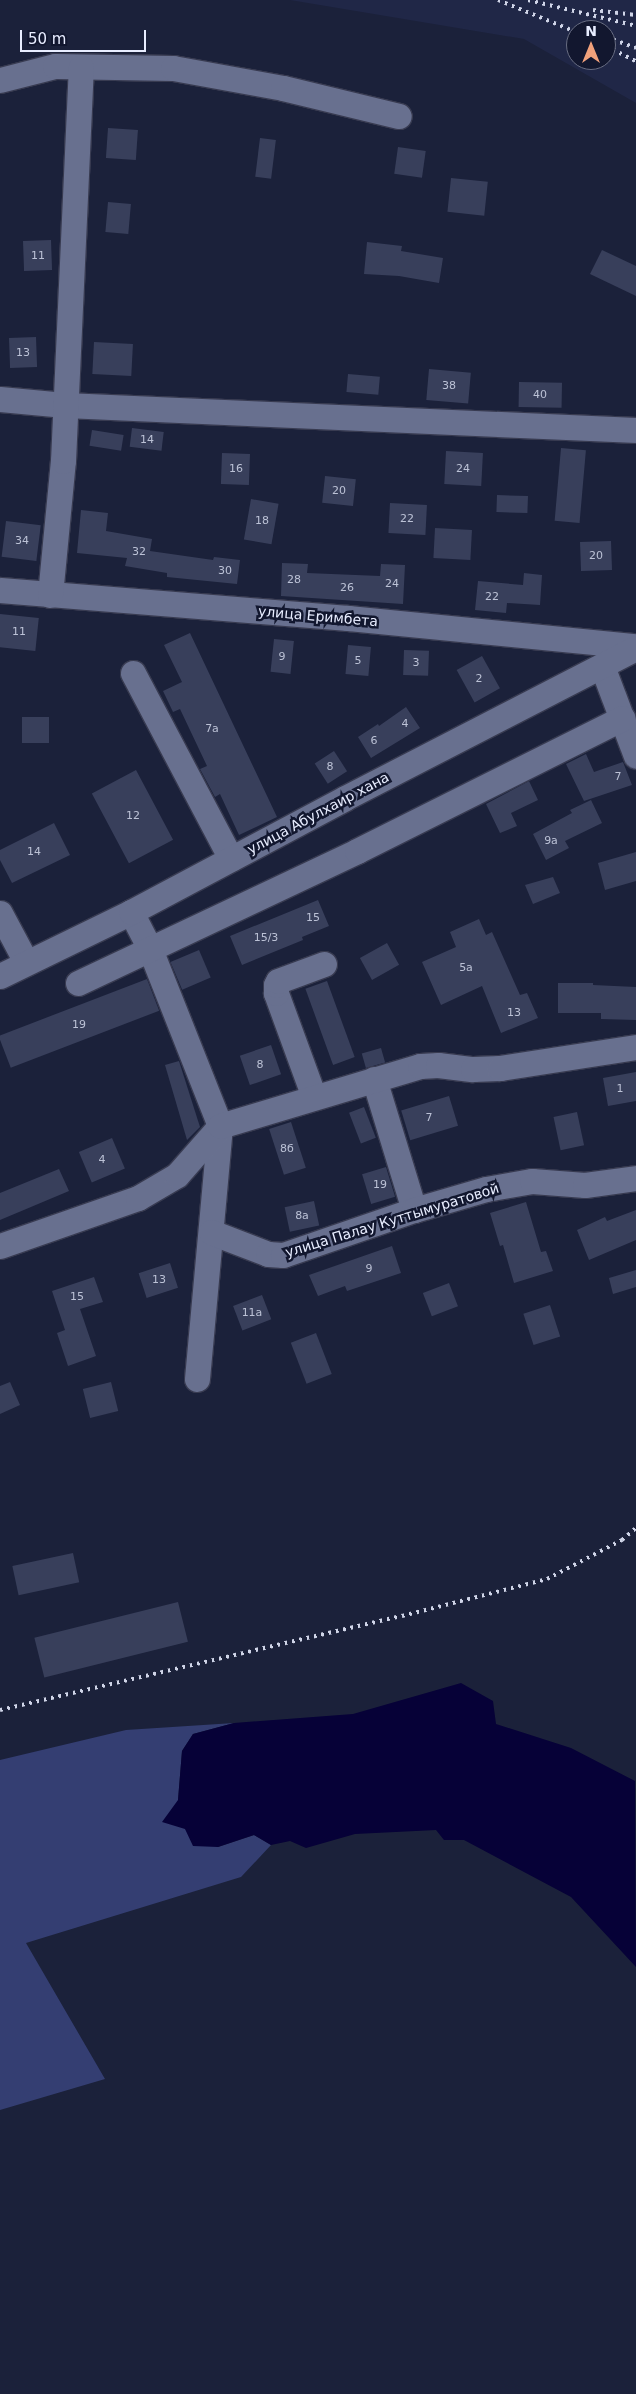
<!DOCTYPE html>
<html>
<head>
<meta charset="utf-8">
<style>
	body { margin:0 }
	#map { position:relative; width:636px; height:2394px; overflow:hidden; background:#1b213a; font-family:"DejaVu Sans",sans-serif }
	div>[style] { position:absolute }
	.built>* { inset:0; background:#202747 }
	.green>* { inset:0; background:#343e72 }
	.water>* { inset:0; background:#060137 }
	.building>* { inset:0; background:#383f5b; transform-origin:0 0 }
	.roads { filter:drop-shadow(1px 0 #383b51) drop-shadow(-1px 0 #383b51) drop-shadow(0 1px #383b51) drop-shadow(0 -1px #383b51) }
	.minor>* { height:25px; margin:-12.5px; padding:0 12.5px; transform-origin:12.5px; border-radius:12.5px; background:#68708f }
	.rail>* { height:4px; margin-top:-2px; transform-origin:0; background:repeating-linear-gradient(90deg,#d0d5e8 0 2.5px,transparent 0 7.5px) }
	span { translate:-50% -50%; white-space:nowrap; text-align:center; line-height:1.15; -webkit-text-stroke:5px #12172f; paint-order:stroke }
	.number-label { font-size:11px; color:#bcc2d6 }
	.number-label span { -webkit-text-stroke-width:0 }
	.street-label { font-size:14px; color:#e8edff }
	.north { position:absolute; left:566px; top:20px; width:50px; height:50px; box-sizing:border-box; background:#12172f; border:1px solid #686d82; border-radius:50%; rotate:0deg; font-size:14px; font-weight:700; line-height:20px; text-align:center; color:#e8edff }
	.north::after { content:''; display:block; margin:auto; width:18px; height:22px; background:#f1a17b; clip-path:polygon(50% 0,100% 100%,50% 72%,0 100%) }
	.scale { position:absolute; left:20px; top:30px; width:126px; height:22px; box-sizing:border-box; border:2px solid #e8edff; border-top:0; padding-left:6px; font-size:15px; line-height:18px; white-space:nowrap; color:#e8edff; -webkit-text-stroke:4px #12172f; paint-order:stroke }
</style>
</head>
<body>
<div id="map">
	<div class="built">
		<div style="clip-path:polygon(evenodd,290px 0,636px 0,636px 103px,524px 39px,290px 0,576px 30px,606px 30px,606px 60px,576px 60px,576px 30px)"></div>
	</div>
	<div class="green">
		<div style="clip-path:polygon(234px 1723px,193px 1734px,182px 1751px,178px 1800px,185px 1829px,218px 1847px,254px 1835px,271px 1845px,241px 1877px,26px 1943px,105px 2079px,0 2110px,0 1760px,126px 1730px)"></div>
	</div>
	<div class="water">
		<div style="clip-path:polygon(461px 1683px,493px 1701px,496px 1724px,571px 1748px,635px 1781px,636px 1967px,571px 1897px,464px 1840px,444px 1840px,436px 1830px,355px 1834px,306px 1848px,290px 1841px,271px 1845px,254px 1835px,218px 1847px,193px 1846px,185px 1829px,162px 1822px,178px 1800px,182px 1751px,193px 1734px,234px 1723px,353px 1714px)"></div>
	</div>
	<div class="building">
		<div style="left:108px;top:128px;width:30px;height:30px;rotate:4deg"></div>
		<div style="left:260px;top:138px;width:16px;height:39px;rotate:7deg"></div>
		<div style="left:398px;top:147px;width:28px;height:27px;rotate:8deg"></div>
		<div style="left:451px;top:178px;width:37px;height:34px;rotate:6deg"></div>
		<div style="left:108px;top:202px;width:23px;height:30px;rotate:5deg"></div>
		<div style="left:51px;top:240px;width:30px;height:28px;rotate:88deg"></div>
		<div style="clip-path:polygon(367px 242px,402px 246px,401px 251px,443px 258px,439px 283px,399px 276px,364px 274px)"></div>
		<div style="clip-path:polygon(602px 250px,636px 266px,636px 296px,590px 274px)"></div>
		<div style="left:36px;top:337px;width:30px;height:27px;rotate:88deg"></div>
		<div style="left:94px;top:342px;width:39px;height:32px;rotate:3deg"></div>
		<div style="left:429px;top:369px;width:42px;height:31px;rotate:5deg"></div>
		<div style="left:348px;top:374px;width:32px;height:18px;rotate:5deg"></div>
		<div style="left:519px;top:382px;width:43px;height:25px;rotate:1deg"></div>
		<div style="left:132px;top:428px;width:32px;height:19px;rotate:7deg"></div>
		<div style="left:92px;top:430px;width:32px;height:16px;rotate:9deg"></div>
		<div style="left:561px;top:448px;width:25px;height:73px;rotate:5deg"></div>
		<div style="left:446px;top:451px;width:37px;height:33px;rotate:3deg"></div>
		<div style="left:222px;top:453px;width:28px;height:31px;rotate:2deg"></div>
		<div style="left:325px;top:476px;width:31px;height:27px;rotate:6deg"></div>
		<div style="left:497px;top:495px;width:31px;height:17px;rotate:2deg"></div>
		<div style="left:251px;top:499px;width:28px;height:41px;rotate:10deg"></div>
		<div style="left:390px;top:503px;width:37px;height:30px;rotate:3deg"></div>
		<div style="clip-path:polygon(81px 510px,108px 513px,106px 531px,152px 539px,150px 551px,213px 560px,214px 557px,240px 560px,237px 584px,167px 577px,167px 573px,125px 566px,127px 558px,77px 553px)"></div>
		<div style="left:6px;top:521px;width:35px;height:36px;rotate:7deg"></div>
		<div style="left:435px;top:528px;width:37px;height:30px;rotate:3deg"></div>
		<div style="left:611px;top:541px;width:29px;height:31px;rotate:88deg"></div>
		<div style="clip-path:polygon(282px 563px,308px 564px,307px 573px,380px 576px,381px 564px,405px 565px,403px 604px,281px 596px)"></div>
		<div style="clip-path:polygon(524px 573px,542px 575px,540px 605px,507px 603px,506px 613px,475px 610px,478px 581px,523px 585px)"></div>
		<div style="left:0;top:614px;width:39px;height:33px;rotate:6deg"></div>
		<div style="clip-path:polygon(190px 633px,277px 817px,239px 835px,220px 794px,215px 797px,200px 769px,207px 766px,180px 709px,173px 712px,163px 691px,182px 682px,164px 645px)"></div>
		<div style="left:274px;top:639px;width:20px;height:33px;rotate:6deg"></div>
		<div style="left:348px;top:645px;width:23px;height:29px;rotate:5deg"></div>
		<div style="left:404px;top:650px;width:25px;height:25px;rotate:2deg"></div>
		<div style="left:482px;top:656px;width:37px;height:29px;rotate:61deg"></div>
		<div style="clip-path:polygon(406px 707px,420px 728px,371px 758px,358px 737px,378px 724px,379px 726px)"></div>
		<div style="left:22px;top:717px;width:27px;height:26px"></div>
		<div style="left:334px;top:751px;width:24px;height:23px;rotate:57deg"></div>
		<div style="clip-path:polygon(586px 754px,594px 772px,623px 762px,632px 785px,584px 801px,566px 764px)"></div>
		<div style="left:136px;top:770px;width:79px;height:50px;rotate:62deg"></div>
		<div style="clip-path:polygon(529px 781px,538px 800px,511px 813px,517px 826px,500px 833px,486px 804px)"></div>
		<div style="clip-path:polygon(591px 800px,602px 823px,565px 841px,569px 848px,546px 860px,533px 834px,572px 813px,570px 810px)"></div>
		<div style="clip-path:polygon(54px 823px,70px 855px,12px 883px,0 860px,0 850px)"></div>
		<div style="clip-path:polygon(636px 852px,636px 881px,605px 890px,598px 863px)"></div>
		<div style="clip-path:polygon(553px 877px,560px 893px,533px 904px,525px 885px)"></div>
		<div style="clip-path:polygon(318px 900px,329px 926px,302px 937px,303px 940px,242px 965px,230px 936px)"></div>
		<div style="clip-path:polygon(479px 919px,486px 935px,492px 932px,520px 995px,527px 993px,538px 1018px,501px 1033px,482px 986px,441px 1005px,422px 962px,456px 947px,450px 932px)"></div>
		<div style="left:387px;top:943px;width:25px;height:31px;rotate:61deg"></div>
		<div style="left:199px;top:950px;width:30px;height:31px;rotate:67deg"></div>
		<div style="left:147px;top:979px;width:34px;height:159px;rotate:69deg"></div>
		<div style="left:327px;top:981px;width:81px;height:23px;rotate:70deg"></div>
		<div style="clip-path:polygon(558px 983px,593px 983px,593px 985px,636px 987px,636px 1020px,601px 1019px,601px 1013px,558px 1013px)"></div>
		<div style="left:271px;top:1045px;width:31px;height:33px;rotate:71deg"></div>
		<div style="left:381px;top:1048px;width:15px;height:20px;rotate:74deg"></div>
		<div style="clip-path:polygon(179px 1061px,200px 1127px,187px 1140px,165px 1065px)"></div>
		<div style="clip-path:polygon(636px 1072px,636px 1101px,608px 1106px,603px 1078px)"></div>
		<div style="left:449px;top:1096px;width:31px;height:50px;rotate:73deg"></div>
		<div style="left:364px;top:1107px;width:33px;height:16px;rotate:69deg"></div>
		<div style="left:577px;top:1112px;width:34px;height:24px;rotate:78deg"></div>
		<div style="left:291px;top:1122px;width:48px;height:23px;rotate:72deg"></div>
		<div style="left:112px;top:1138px;width:33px;height:36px;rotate:67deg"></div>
		<div style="left:386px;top:1167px;width:31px;height:25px;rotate:73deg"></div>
		<div style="clip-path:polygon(59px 1169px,69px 1191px,0 1220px,0 1193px)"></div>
		<div style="left:314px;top:1201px;width:25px;height:30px;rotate:78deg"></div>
		<div style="clip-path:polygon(526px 1202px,541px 1252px,546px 1251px,553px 1271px,514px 1283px,503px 1245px,500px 1246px,490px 1213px)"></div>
		<div style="clip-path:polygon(636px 1210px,636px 1240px,589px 1260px,577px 1230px,605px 1217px,607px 1221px)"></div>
		<div style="clip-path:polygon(392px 1246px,401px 1273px,347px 1291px,345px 1286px,318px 1296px,309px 1275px)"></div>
		<div style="left:170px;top:1263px;width:26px;height:33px;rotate:72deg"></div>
		<div style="clip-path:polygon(636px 1270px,636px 1287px,613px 1294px,609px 1278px)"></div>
		<div style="clip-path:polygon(94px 1277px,103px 1302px,80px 1309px,96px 1356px,68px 1366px,57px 1333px,65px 1330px,52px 1291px)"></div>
		<div style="left:449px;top:1283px;width:25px;height:28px;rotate:69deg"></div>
		<div style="left:262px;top:1295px;width:26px;height:31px;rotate:69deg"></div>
		<div style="left:550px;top:1305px;width:33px;height:28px;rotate:72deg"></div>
		<div style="left:316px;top:1333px;width:44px;height:27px;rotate:69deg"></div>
		<div style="clip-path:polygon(10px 1382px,20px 1405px,0 1414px,0 1386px)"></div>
		<div style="left:111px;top:1382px;width:30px;height:29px;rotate:76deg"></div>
		<div style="left:73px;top:1553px;width:30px;height:62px;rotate:78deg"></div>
		<div style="left:178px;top:1602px;width:41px;height:148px;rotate:76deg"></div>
	</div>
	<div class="roads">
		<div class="minor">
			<div style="left:0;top:80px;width:57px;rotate:-14.3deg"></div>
			<div style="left:55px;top:66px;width:118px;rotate:1deg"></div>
			<div style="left:173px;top:68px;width:112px;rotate:10.3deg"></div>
			<div style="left:283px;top:88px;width:119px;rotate:13.6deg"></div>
			<div style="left:0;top:399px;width:65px;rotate:5.3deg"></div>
			<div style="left:65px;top:405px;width:572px;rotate:2.51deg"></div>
			<div style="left:0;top:590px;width:349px;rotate:4.6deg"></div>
			<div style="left:348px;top:618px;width:289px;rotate:5.6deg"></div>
			<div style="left:50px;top:595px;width:135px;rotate:-84.5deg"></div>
			<div style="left:63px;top:461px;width:394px;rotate:-87.4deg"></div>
			<div style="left:602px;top:666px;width:96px;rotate:69.3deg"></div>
			<div style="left:133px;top:673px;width:210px;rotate:62.2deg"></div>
			<div style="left:131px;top:912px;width:42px;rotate:62.8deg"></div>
			<div style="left:150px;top:949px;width:190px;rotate:68.4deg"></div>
			<div style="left:220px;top:1126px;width:254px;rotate:95.2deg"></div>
			<div style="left:0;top:913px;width:55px;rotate:62deg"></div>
			<div style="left:0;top:976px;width:146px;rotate:-26deg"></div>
			<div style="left:131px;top:912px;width:242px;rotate:-28deg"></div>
			<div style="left:345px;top:798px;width:327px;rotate:-27.3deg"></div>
			<div style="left:78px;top:983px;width:309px;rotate:-25.3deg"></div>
			<div style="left:357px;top:851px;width:297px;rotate:-26.6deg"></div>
			<div style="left:374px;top:1079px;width:137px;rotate:73deg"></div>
			<div style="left:314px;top:1097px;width:111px;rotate:-110.1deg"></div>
			<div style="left:276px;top:993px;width:8px;rotate:-90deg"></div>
			<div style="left:276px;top:985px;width:4px;rotate:-63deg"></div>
			<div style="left:278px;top:981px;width:49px;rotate:-20.3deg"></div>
			<div style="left:211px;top:1232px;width:61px;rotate:21.1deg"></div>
			<div style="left:268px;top:1254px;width:15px;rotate:4deg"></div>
			<div style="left:283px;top:1255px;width:139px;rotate:-19deg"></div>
			<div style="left:414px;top:1210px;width:75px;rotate:-16.3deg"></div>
			<div style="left:486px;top:1189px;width:47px;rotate:-9.9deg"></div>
			<div style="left:532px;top:1181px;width:53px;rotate:4.3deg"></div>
			<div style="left:585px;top:1185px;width:51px;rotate:-7.8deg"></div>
			<div style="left:0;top:1246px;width:146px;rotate:-19.2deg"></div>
			<div style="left:138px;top:1198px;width:45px;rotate:-30.5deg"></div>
			<div style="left:177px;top:1175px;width:65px;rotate:-48.7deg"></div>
			<div style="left:220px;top:1126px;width:209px;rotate:-16.7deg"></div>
			<div style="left:420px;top:1066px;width:18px;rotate:-3deg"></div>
			<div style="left:438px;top:1065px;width:35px;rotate:7deg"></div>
			<div style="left:473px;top:1069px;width:27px;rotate:-2deg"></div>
			<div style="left:500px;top:1068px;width:138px;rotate:-8.8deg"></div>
		</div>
	</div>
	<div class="rail">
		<div style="left:498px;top:0;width:84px;rotate:22.3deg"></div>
		<div style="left:528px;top:0;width:111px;rotate:13.5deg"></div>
		<div style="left:593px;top:10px;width:43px;rotate:6.6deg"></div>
		<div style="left:606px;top:37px;width:32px;rotate:20deg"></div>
		<div style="left:606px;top:46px;width:34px;rotate:27deg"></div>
		<div style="left:0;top:1710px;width:413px;rotate:-13.2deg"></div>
		<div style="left:402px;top:1616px;width:150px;rotate:-14.3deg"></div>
		<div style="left:547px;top:1579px;width:85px;rotate:-27.5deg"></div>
		<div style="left:622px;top:1540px;width:18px;rotate:-41deg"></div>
	</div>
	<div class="number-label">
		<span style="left:38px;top:256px">11</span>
		<span style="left:23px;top:353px">13</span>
		<span style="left:449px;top:386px">38</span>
		<span style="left:540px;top:395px">40</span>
		<span style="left:147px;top:440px">14</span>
		<span style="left:236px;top:469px">16</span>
		<span style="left:463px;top:469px">24</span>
		<span style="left:339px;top:491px">20</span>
		<span style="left:407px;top:519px">22</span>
		<span style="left:262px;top:521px">18</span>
		<span style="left:22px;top:541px">34</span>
		<span style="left:139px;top:552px">32</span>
		<span style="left:596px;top:556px">20</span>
		<span style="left:225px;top:571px">30</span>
		<span style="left:294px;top:580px">28</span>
		<span style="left:392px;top:584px">24</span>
		<span style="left:347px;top:588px">26</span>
		<span style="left:492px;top:597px">22</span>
		<span style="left:19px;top:632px">11</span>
		<span style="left:282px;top:657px">9</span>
		<span style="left:358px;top:661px">5</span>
		<span style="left:416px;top:663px">3</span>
		<span style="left:479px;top:679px">2</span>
		<span style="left:405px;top:724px">4</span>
		<span style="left:212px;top:729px">7а</span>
		<span style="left:374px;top:741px">6</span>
		<span style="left:330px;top:767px">8</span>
		<span style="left:618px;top:777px">7</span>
		<span style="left:133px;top:816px">12</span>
		<span style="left:551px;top:841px">9а</span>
		<span style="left:34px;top:852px">14</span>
		<span style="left:313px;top:918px">15</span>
		<span style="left:266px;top:938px">15/3</span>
		<span style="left:466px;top:968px">5а</span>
		<span style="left:514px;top:1013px">13</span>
		<span style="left:79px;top:1025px">19</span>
		<span style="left:260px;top:1065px">8</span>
		<span style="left:620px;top:1089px">1</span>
		<span style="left:429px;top:1118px">7</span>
		<span style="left:287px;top:1149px">8б</span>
		<span style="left:102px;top:1160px">4</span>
		<span style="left:380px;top:1185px">19</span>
		<span style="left:302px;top:1216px">8а</span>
		<span style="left:369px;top:1269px">9</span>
		<span style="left:159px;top:1280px">13</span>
		<span style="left:77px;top:1297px">15</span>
		<span style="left:252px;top:1313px">11а</span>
	</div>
	<div class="street-label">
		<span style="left:318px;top:616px;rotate:5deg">улица Еримбета</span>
		<span style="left:318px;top:813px;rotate:-28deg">улица Абулхаир хана</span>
		<span style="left:392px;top:1220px;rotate:-17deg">улица Палау Куттымуратовой</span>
	</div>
	<div class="north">N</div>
	<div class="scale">50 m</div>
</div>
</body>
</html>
